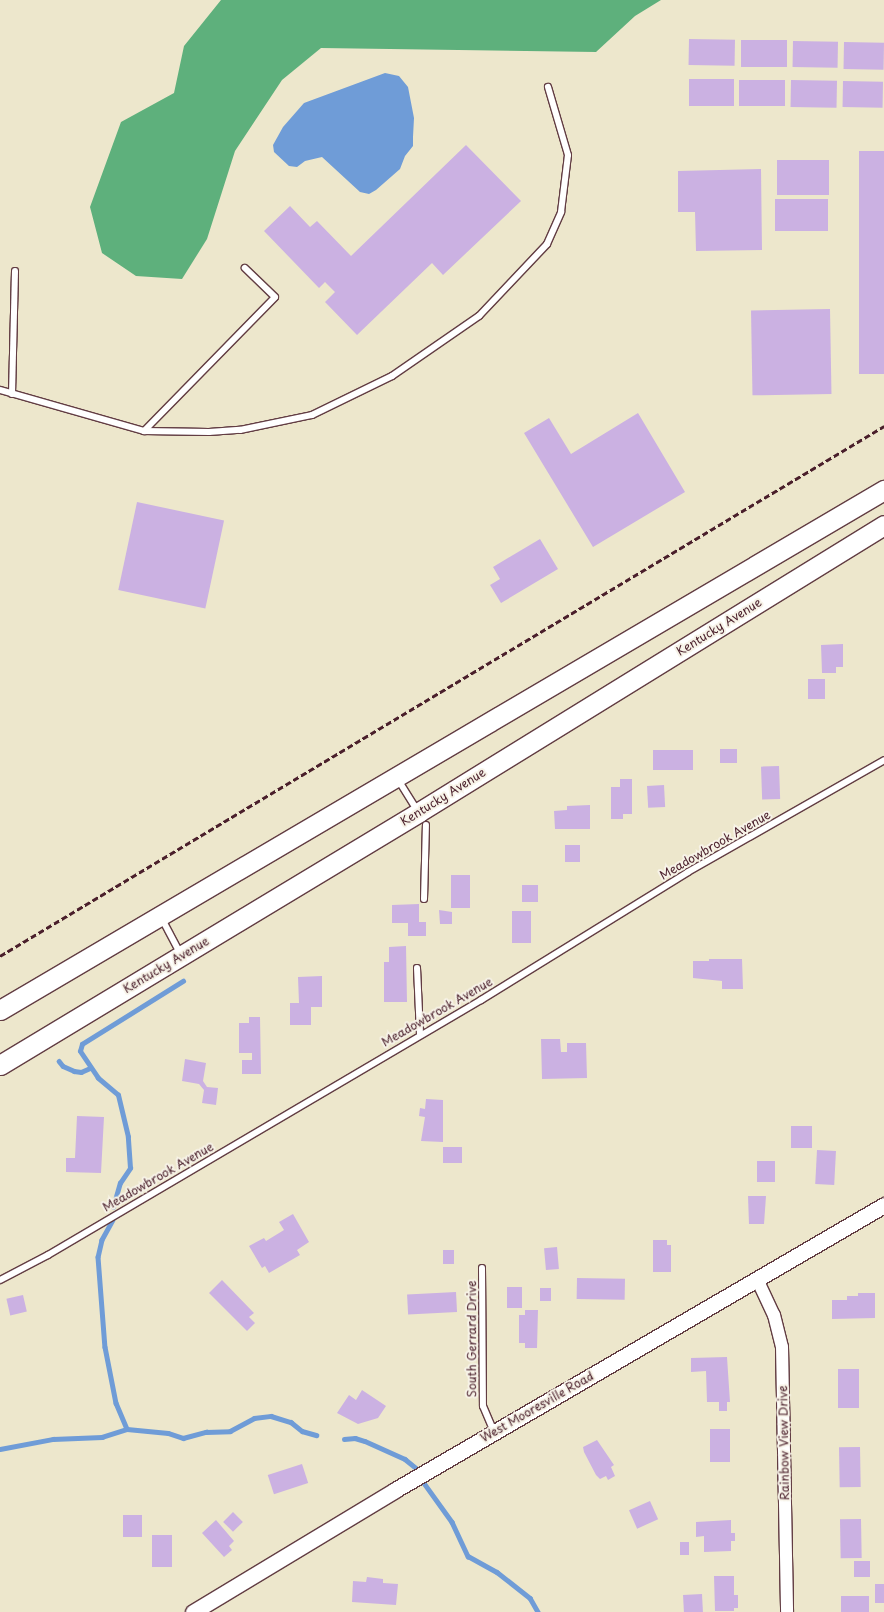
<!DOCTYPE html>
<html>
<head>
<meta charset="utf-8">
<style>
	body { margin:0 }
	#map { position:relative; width:884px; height:1612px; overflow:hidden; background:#ede7cc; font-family:"Playpen Sans",sans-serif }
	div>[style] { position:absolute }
	.forest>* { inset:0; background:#5eb07c }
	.water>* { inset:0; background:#6f9cd7 }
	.stream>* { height:4.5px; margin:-2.25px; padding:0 2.25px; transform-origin:2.25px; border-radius:2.25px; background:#6f9cd7 }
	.building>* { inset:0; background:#cbb1e2; transform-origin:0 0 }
	.roads { filter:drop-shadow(1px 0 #623d43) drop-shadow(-1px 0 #623d43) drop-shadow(0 1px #623d43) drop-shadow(0 -1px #623d43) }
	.service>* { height:6px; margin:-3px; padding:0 3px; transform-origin:3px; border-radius:3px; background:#fff }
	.minor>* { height:12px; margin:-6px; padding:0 6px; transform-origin:6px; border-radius:6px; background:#fff }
	.tertiary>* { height:15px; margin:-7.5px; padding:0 7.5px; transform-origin:7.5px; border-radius:7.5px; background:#fff }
	.primary>* { height:19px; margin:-9.5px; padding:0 9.5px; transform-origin:9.5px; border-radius:9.5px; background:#fff }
	.rail>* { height:3px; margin-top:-1.5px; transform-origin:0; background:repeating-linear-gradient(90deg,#4a1f2b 0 6px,transparent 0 9px) }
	span { translate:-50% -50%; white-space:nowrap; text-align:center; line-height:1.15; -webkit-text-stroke:4px #f7f3e8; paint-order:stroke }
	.street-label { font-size:12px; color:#4a1f2b }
</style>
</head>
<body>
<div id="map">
	<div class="forest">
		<div style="clip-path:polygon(221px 0,661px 0,635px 16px,596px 52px,321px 48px,282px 80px,235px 151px,207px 239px,182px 279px,136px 276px,102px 253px,90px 207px,121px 122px,174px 93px,184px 46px)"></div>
	</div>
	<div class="water">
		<div style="clip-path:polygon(385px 73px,399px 76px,408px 87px,414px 118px,413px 137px,413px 146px,405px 156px,400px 169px,376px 190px,369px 194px,360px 192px,322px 157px,305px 161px,297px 167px,289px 166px,274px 152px,273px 145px,283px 127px,304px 103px)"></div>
	</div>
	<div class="stream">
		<div style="left:59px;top:1061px;width:6px;rotate:51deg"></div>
		<div style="left:63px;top:1066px;width:12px;rotate:24deg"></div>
		<div style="left:74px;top:1071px;width:7px;rotate:8deg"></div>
		<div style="left:81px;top:1072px;width:10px;rotate:-24deg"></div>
		<div style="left:113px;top:1207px;width:25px;rotate:-74deg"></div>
		<div style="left:120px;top:1183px;width:18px;rotate:-56deg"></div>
		<div style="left:130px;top:1168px;width:31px;rotate:-94deg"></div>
		<div style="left:128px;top:1137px;width:43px;rotate:-103.4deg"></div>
		<div style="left:118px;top:1095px;width:26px;rotate:-140deg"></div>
		<div style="left:98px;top:1078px;width:32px;rotate:-124deg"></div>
		<div style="left:80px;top:1051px;width:7px;rotate:-74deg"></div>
		<div style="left:82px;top:1044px;width:119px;rotate:-32deg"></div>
		<div style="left:113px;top:1220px;width:23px;rotate:119deg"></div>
		<div style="left:102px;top:1240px;width:17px;rotate:103deg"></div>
		<div style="left:98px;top:1257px;width:90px;rotate:85.6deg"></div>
		<div style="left:105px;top:1347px;width:57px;rotate:78.9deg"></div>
		<div style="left:116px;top:1403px;width:28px;rotate:67deg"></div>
		<div style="left:344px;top:1439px;width:11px;rotate:-5deg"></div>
		<div style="left:355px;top:1438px;width:10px;rotate:17deg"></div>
		<div style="left:365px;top:1441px;width:44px;rotate:24.2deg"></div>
		<div style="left:405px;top:1459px;width:14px;rotate:39deg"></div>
		<div style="left:0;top:1449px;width:54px;rotate:-10.7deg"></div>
		<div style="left:53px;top:1439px;width:49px;rotate:-2.3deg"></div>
		<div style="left:102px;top:1437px;width:26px;rotate:-18deg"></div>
		<div style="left:127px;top:1429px;width:41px;rotate:5.6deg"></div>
		<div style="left:168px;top:1433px;width:16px;rotate:18deg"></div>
		<div style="left:183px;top:1438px;width:24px;rotate:-15deg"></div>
		<div style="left:206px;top:1432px;width:24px;rotate:-2deg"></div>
		<div style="left:230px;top:1431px;width:27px;rotate:-28deg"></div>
		<div style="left:254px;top:1418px;width:17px;rotate:-7deg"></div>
		<div style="left:271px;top:1416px;width:21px;rotate:17deg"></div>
		<div style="left:291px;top:1422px;width:14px;rotate:39deg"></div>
		<div style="left:302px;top:1431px;width:15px;rotate:16deg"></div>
		<div style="left:424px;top:1483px;width:48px;rotate:54.3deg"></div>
		<div style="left:452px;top:1522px;width:38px;rotate:65deg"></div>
		<div style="left:468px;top:1556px;width:33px;rotate:29deg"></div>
		<div style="left:497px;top:1572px;width:42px;rotate:38.2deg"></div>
		<div style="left:530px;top:1598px;width:16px;rotate:60deg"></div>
	</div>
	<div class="building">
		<div style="left:689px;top:39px;width:46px;height:26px;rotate:1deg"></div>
		<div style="left:787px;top:40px;width:27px;height:46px;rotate:90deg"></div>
		<div style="left:793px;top:41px;width:45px;height:26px;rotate:1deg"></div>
		<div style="left:844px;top:42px;width:40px;height:27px;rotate:1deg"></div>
		<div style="left:689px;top:79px;width:45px;height:27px"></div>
		<div style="left:739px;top:80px;width:46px;height:26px"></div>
		<div style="left:791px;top:80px;width:46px;height:27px;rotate:1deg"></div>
		<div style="left:843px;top:81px;width:40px;height:26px;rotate:1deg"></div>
		<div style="clip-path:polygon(466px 145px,521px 201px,443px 275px,432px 263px,357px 335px,325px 302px,335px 292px,325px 282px,319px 288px,264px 231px,290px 206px,310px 227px,317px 221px,351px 256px)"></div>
		<div style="left:859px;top:151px;width:25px;height:223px"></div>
		<div style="left:829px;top:160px;width:35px;height:52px;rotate:90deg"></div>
		<div style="clip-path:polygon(761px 169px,762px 250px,696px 251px,695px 212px,678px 212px,678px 171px)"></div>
		<div style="left:828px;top:199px;width:32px;height:53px;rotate:90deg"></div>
		<div style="left:830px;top:309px;width:85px;height:79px;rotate:89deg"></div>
		<div style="clip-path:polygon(638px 413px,685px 492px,593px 547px,524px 433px,549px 418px,571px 454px)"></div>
		<div style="left:137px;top:502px;width:89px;height:90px;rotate:12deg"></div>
		<div style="clip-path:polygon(540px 539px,558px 569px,501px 603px,490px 585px,500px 579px,493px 567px)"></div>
		<div style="clip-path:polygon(843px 644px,843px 667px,836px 667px,836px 673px,822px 673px,821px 645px)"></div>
		<div style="left:808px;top:679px;width:17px;height:20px"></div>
		<div style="left:720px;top:749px;width:17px;height:14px"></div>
		<div style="left:653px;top:750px;width:40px;height:20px"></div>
		<div style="left:779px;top:766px;width:33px;height:18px;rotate:88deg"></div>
		<div style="clip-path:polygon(620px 779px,632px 779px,632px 814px,623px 814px,623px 819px,611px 819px,611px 787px,620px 787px)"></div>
		<div style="left:664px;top:785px;width:22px;height:17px;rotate:87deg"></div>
		<div style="clip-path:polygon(590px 805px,590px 829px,555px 829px,554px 811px,567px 810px,567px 806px)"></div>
		<div style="left:580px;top:845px;width:17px;height:15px;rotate:90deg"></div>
		<div style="left:451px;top:875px;width:19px;height:33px"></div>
		<div style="left:522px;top:885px;width:16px;height:17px"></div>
		<div style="clip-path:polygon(419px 904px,419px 922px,426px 922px,426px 936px,408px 936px,408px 923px,392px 923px,392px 905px)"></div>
		<div style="clip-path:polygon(439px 910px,452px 912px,452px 924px,440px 924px)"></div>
		<div style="left:512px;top:911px;width:19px;height:32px"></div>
		<div style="clip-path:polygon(406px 946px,407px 1002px,384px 1002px,384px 962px,389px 962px,389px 947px)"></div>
		<div style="clip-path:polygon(709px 959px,742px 959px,743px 989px,722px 989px,722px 981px,693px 978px,693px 961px,709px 961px)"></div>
		<div style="clip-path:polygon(322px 976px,322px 1007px,311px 1007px,311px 1025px,290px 1025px,290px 1003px,299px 1003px,298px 977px)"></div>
		<div style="clip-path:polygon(249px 1017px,260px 1017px,261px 1074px,242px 1074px,242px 1060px,252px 1060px,252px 1053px,239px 1053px,239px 1023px,249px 1023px)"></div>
		<div style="clip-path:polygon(541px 1039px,560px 1039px,561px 1052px,567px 1052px,567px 1043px,586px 1043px,587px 1078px,542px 1079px)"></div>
		<div style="clip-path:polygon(185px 1059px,206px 1063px,203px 1081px,207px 1087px,218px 1088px,216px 1105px,202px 1103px,204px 1090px,199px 1084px,182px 1081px)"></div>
		<div style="clip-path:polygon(426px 1099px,443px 1100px,443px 1142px,421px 1141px,425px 1117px,419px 1116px,420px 1108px,425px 1109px)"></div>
		<div style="clip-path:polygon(77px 1116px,104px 1117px,101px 1173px,66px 1172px,66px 1158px,75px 1158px)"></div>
		<div style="left:791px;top:1126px;width:21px;height:22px"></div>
		<div style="left:443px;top:1147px;width:19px;height:16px"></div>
		<div style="left:817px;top:1150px;width:19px;height:34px;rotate:3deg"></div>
		<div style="left:757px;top:1161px;width:18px;height:21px"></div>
		<div style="clip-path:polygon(748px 1196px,766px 1196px,764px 1224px,749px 1224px)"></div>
		<div style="clip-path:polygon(293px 1214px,309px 1242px,297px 1250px,300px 1255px,269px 1273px,265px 1266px,262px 1268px,249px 1246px,264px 1238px,266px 1241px,284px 1230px,279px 1222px)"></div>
		<div style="clip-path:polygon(653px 1240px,667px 1240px,667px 1245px,671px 1245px,671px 1272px,653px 1272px)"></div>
		<div style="left:557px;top:1247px;width:22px;height:13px;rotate:85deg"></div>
		<div style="left:443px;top:1250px;width:11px;height:14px"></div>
		<div style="left:577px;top:1278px;width:48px;height:21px;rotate:1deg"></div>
		<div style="clip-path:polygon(222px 1280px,254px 1313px,249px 1317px,255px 1323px,247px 1331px,209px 1293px)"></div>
		<div style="left:507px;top:1287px;width:15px;height:21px"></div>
		<div style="left:540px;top:1288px;width:11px;height:13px"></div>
		<div style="left:456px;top:1292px;width:20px;height:49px;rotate:87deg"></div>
		<div style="clip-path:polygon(858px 1293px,875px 1293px,875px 1318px,832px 1319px,832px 1300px,847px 1300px,847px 1296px,858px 1296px)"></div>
		<div style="left:23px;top:1295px;width:17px;height:17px;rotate:77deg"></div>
		<div style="clip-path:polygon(525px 1310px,538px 1310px,537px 1348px,525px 1348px,525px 1343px,519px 1343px,519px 1315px,525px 1315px)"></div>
		<div style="clip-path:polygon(727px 1357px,730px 1402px,727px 1402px,727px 1411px,719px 1411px,719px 1402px,707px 1402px,706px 1371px,691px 1372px,691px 1358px)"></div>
		<div style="left:859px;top:1369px;width:39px;height:21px;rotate:90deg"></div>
		<div style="clip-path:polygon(362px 1390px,386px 1406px,378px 1418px,358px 1424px,337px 1413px,349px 1395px,356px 1400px)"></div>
		<div style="left:730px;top:1429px;width:33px;height:20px;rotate:90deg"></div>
		<div style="clip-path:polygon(597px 1440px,614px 1465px,611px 1467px,615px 1476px,608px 1480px,606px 1476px,600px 1479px,596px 1475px,584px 1452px,583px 1447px)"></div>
		<div style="left:860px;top:1447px;width:40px;height:21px;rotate:89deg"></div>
		<div style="left:302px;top:1464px;width:20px;height:36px;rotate:72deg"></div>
		<div style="left:650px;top:1501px;width:20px;height:23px;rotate:66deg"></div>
		<div style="left:233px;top:1512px;width:14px;height:14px;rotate:45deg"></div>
		<div style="left:123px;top:1515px;width:19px;height:22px"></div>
		<div style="left:861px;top:1519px;width:39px;height:21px;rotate:89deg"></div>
		<div style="clip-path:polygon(216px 1520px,234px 1541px,229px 1546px,232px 1550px,224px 1557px,202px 1533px)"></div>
		<div style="clip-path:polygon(731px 1520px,731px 1533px,735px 1533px,735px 1541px,731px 1541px,731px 1551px,704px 1552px,704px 1536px,696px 1537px,696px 1522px)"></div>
		<div style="left:152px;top:1535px;width:20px;height:32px"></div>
		<div style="left:689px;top:1542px;width:13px;height:9px;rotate:90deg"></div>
		<div style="left:854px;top:1561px;width:16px;height:16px"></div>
		<div style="clip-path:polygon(714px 1576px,734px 1576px,734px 1595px,738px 1595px,738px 1608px,734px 1608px,734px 1611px,715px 1611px)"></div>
		<div style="clip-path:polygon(367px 1577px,383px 1579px,383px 1583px,398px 1584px,396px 1605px,352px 1602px,353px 1581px,366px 1582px)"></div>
		<div style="left:875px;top:1584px;width:9px;height:19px"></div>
		<div style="left:702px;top:1594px;width:18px;height:19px;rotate:87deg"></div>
		<div style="left:841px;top:1596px;width:28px;height:16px"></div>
	</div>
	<div class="roads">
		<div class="service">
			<div style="left:0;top:390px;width:150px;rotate:15.9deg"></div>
			<div style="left:144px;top:431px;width:187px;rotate:-45.6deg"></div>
			<div style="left:275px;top:297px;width:42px;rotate:-136deg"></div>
			<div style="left:12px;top:394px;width:123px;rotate:-88.6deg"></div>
			<div style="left:144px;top:431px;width:65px;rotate:0.9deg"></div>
			<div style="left:209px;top:432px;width:31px;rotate:-4deg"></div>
			<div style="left:240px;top:430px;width:74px;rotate:-11.8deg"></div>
			<div style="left:312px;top:415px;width:89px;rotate:-26deg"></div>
			<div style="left:392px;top:376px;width:106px;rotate:-34.6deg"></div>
			<div style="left:479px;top:316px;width:99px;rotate:-46.6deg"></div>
			<div style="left:547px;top:244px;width:35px;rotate:-66deg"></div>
			<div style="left:561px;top:212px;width:57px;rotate:-83deg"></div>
			<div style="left:568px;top:155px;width:71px;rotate:-106.4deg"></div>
			<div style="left:397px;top:778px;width:39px;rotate:58deg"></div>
			<div style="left:424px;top:899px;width:74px;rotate:-88.5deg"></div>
			<div style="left:161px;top:917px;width:41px;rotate:62.2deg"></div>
			<div style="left:417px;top:968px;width:66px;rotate:87.4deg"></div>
			<div style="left:482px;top:1268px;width:138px;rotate:89.6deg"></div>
			<div style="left:483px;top:1406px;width:28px;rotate:67deg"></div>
			<div style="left:0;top:1280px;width:54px;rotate:-27.5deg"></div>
			<div style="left:48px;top:1255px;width:503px;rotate:-30.49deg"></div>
			<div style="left:481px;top:1000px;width:243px;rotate:-31.7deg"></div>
			<div style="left:688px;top:872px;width:226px;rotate:-29.7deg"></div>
		</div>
		<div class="minor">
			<div style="left:757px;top:1279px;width:40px;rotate:65deg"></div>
			<div style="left:774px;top:1315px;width:33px;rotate:76deg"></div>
			<div style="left:782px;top:1347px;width:265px;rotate:88.9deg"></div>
		</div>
		<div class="tertiary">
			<div style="left:193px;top:1612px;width:236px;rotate:-31.1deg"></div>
			<div style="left:395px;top:1490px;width:566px;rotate:-30.23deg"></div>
		</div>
		<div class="primary">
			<div style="left:0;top:1010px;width:1026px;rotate:-30.47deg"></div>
			<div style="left:0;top:1065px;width:489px;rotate:-31.1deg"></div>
			<div style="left:419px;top:812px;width:546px;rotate:-31.68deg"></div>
		</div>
	</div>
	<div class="rail">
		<div style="left:0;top:956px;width:1031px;rotate:-30.94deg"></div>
	</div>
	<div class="street-label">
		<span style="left:719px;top:627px;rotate:-32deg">Kentucky Avenue</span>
		<span style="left:443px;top:797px;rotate:-32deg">Kentucky Avenue</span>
		<span style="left:715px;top:845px;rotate:-30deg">Meadowbrook Avenue</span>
		<span style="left:166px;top:965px;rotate:-31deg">Kentucky Avenue</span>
		<span style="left:437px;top:1012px;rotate:-30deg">Meadowbrook Avenue</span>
		<span style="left:158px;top:1177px;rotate:-30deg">Meadowbrook Avenue</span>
		<span style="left:472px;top:1339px;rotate:-90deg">South Gerrard Drive</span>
		<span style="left:537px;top:1407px;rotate:-30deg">West Mooresville Road</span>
		<span style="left:784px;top:1443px;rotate:-91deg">Rainbow View Drive</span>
	</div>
</div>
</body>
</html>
